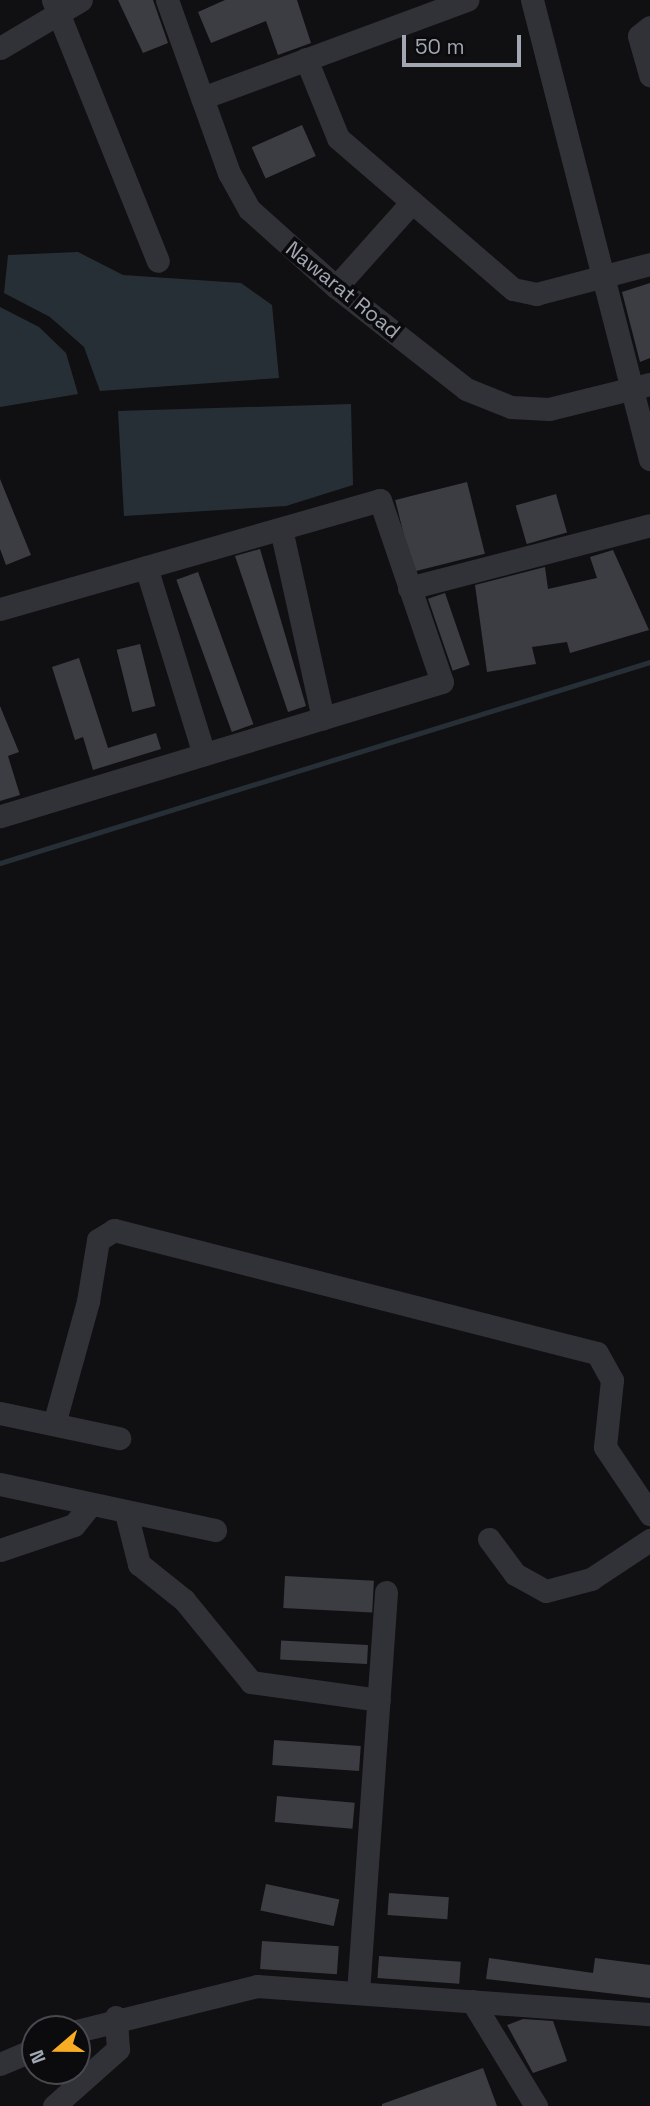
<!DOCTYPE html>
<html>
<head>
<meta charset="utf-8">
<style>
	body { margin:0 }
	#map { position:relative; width:650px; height:2106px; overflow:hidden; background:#101012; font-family:"Space Grotesk",sans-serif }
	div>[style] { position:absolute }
	.water>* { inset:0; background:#272f36 }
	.stream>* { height:4.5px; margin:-2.25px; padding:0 2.25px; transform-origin:2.25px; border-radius:2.25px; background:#272f36 }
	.building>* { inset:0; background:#3c3d42; transform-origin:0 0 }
	.minor>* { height:23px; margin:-11.5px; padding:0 11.5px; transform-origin:11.5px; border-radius:11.5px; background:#313237 }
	span { translate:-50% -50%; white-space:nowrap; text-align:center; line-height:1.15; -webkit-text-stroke:7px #0b0b0d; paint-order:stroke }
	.street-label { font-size:21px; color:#a1a7b3 }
	.north { position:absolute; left:21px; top:2015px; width:70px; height:70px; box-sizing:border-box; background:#0b0b0d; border:2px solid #47494f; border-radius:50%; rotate:250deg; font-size:19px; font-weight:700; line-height:28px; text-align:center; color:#a1a7b3 }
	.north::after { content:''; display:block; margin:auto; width:24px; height:32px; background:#f7ac24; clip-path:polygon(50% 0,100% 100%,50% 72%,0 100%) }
	.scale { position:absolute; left:402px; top:35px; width:119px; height:32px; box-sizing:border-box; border:4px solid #a1a7b3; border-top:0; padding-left:9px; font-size:21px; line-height:24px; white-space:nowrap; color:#a1a7b3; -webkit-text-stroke:5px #0b0b0d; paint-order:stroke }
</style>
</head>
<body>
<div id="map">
	<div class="water">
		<div style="clip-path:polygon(78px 252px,123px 275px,241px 283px,272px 305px,279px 378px,100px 391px,84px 347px,50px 317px,4px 293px,8px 255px)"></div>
		<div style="clip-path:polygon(0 307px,39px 327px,66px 353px,78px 394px,0 407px)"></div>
		<div style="clip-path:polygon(351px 404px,353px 485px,286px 506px,124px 516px,118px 411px)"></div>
	</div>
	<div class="stream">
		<div style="left:0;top:863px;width:680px;rotate:-17.18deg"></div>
	</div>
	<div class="building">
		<div style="clip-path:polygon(118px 0,153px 0,168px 43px,143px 53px)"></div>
		<div style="clip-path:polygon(225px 0,297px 0,311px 43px,278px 55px,266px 21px,211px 43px,198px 12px)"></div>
		<div style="left:302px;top:125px;width:34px;height:55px;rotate:66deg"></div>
		<div style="clip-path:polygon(650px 283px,650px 358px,640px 362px,622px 292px)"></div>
		<div style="clip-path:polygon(0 479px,31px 555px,6px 565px,0 549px)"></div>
		<div style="left:467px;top:482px;width:74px;height:74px;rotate:76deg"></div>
		<div style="left:556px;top:494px;width:40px;height:42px;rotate:74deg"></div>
		<div style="clip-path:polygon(260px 549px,306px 706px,288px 712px,235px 556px)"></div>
		<div style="clip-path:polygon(613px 550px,649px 630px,570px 653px,567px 642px,532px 647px,536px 664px,487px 672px,475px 585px,545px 567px,548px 589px,597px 578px,590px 557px)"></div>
		<div style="left:198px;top:572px;width:162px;height:23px;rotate:70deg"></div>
		<div style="left:445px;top:593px;width:76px;height:18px;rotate:71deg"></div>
		<div style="left:140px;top:644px;width:64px;height:24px;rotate:76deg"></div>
		<div style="clip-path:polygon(79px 658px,108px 748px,156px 733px,161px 749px,93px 770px,83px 737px,75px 740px,52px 667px)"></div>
		<div style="clip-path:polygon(0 706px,19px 752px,8px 756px,20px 795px,0 801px)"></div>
		<div style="left:285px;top:1576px;width:89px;height:32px;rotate:3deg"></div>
		<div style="left:368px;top:1645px;width:19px;height:87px;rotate:93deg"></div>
		<div style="left:274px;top:1740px;width:87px;height:25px;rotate:4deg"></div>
		<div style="left:277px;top:1796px;width:78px;height:26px;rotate:5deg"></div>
		<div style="left:266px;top:1884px;width:75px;height:27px;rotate:12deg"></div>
		<div style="left:389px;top:1893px;width:60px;height:22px;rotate:4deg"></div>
		<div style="left:262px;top:1941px;width:77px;height:28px;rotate:4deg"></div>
		<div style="left:379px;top:1956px;width:82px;height:22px;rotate:4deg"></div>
		<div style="clip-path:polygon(489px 1958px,593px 1973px,595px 1958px,650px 1965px,650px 1998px,486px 1979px)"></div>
		<div style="clip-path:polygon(523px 2019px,553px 2021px,567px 2061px,533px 2073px,507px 2025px)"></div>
		<div style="clip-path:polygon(483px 2068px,497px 2106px,382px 2106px,382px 2104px)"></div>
	</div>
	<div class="minor">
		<div style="left:53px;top:0;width:281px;rotate:68.1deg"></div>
		<div style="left:167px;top:0;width:184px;rotate:70.3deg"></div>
		<div style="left:229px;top:173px;width:41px;rotate:60.9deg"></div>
		<div style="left:249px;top:209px;width:117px;rotate:41.9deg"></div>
		<div style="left:336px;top:287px;width:165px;rotate:38.1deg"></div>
		<div style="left:466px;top:389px;width:48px;rotate:21.8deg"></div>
		<div style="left:511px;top:407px;width:38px;rotate:3deg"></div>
		<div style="left:549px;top:409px;width:104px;rotate:-13.9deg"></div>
		<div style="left:532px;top:0;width:474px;rotate:75.6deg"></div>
		<div style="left:650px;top:27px;width:14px;rotate:141deg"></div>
		<div style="left:639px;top:36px;width:41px;rotate:74.2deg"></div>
		<div style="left:0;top:48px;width:94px;rotate:-30.7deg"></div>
		<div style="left:306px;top:59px;width:85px;rotate:67.9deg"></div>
		<div style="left:338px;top:138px;width:231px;rotate:40.8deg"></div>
		<div style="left:513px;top:289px;width:24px;rotate:12deg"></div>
		<div style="left:536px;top:294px;width:118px;rotate:-14.7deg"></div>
		<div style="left:202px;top:98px;width:283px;rotate:-20.3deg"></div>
		<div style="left:336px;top:287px;width:114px;rotate:-48.2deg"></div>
		<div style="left:281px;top:529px;width:194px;rotate:77.5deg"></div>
		<div style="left:146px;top:567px;width:196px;rotate:72.8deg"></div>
		<div style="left:409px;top:588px;width:249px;rotate:-14.6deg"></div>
		<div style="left:0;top:609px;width:395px;rotate:-16deg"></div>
		<div style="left:380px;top:500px;width:192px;rotate:71.2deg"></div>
		<div style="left:442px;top:682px;width:462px;rotate:163.1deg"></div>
		<div style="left:0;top:1413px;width:122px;rotate:11.9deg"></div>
		<div style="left:54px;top:1424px;width:128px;rotate:-74.5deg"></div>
		<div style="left:88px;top:1301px;width:62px;rotate:-80.7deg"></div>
		<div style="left:98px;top:1240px;width:19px;rotate:-32deg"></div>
		<div style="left:114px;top:1230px;width:498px;rotate:14.3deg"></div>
		<div style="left:597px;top:1353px;width:31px;rotate:61deg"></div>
		<div style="left:612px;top:1380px;width:67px;rotate:96deg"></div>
		<div style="left:605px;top:1447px;width:81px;rotate:56.1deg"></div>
		<div style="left:0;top:1484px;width:220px;rotate:12.1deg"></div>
		<div style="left:126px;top:1513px;width:53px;rotate:75.7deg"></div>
		<div style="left:139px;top:1564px;width:58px;rotate:38.7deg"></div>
		<div style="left:184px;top:1600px;width:106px;rotate:50.7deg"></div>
		<div style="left:251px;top:1682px;width:129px;rotate:8deg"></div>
		<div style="left:489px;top:1539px;width:44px;rotate:53.4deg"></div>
		<div style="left:515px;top:1574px;width:35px;rotate:29deg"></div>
		<div style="left:546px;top:1591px;width:47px;rotate:-14.9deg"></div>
		<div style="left:591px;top:1579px;width:71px;rotate:-33.5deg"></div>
		<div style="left:0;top:1550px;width:78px;rotate:-18.7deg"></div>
		<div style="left:74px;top:1525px;width:26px;rotate:-51deg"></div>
		<div style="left:358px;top:1993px;width:402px;rotate:-86deg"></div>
		<div style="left:472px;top:2001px;width:123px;rotate:58.6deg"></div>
		<div style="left:77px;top:2031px;width:186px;rotate:-14deg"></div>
		<div style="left:257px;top:1986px;width:394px;rotate:4.1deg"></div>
		<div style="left:0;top:2064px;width:38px;rotate:-23deg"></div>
		<div style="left:54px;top:2106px;width:86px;rotate:-41.7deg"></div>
		<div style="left:118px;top:2049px;width:32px;rotate:-94deg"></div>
	</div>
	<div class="street-label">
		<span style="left:343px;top:290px;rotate:39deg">Nawarat Road</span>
	</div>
	<div class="north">N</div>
	<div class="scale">50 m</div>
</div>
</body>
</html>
